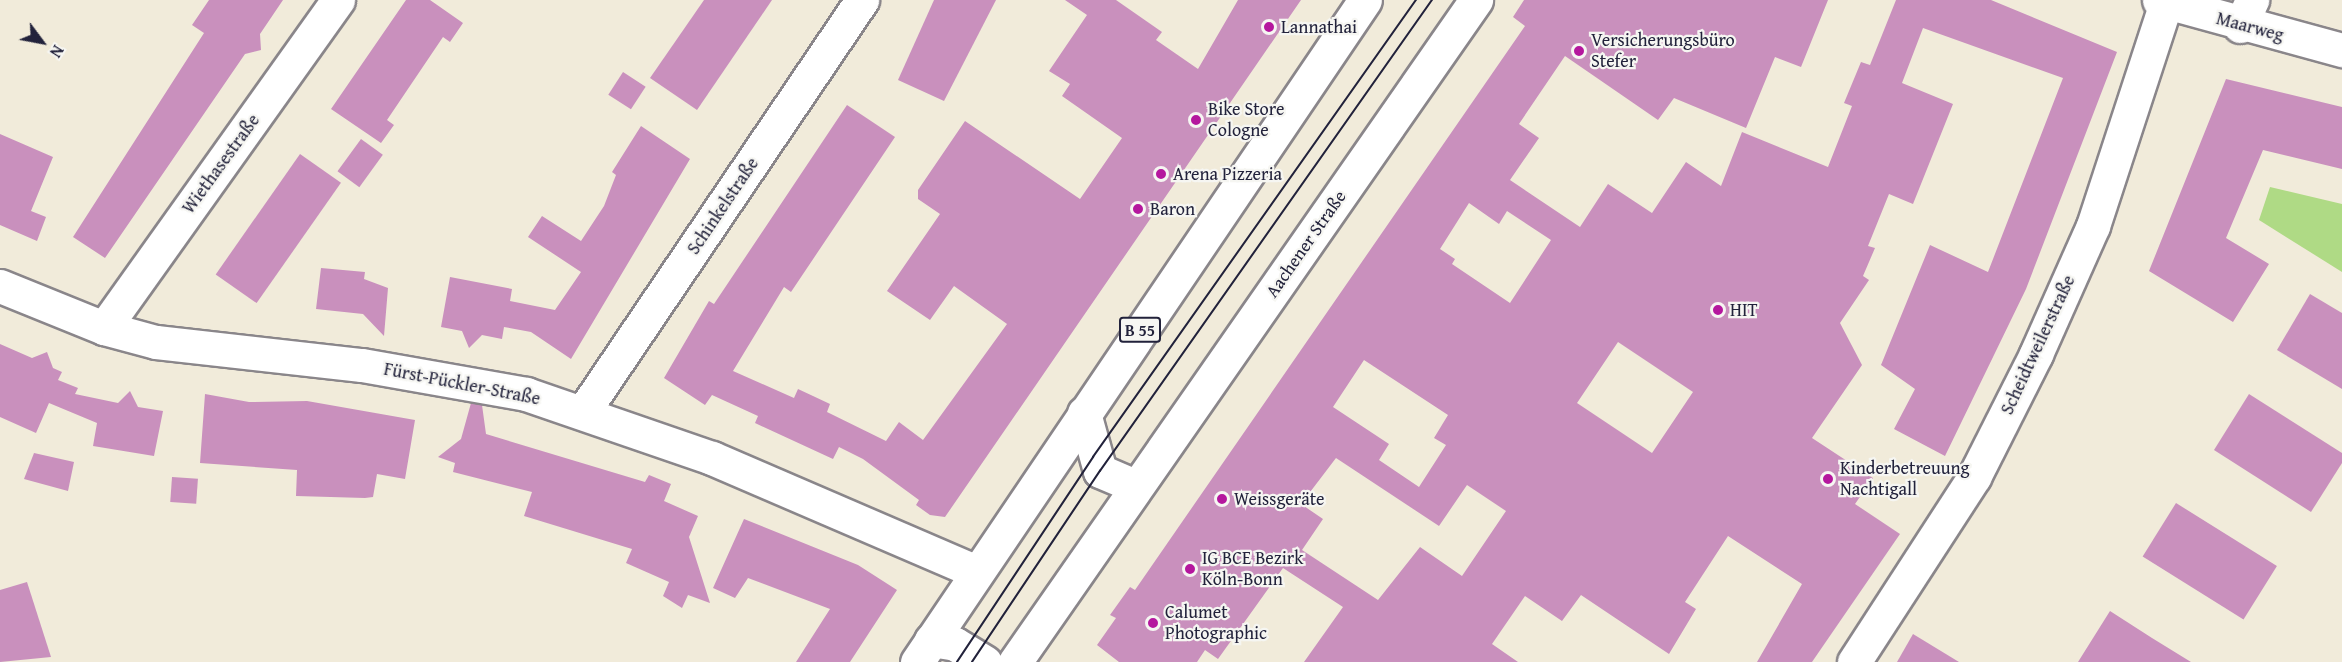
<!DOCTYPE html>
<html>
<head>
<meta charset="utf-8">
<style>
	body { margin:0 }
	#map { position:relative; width:2342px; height:662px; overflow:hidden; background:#f1ebda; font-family:"Gentium Book Plus",serif }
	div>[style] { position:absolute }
	.green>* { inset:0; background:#afda85 }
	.building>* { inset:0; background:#c990bd; transform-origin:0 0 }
	.roads { filter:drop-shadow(2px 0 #8a868a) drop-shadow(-2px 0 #8a868a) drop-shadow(0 2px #8a868a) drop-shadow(0 -2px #8a868a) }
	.street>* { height:33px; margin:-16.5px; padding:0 16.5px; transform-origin:16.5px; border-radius:16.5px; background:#fff }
	.secondary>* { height:33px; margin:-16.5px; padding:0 16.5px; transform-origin:16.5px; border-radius:16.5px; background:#fff }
	.primary>* { height:33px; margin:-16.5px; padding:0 16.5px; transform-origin:16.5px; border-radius:16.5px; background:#fff }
	.tram>* { height:1.5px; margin:-0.75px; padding:0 0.75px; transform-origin:0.75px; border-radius:0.75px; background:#22223b }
	.dots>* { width:16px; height:16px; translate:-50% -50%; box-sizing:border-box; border:3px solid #f6f6f2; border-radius:50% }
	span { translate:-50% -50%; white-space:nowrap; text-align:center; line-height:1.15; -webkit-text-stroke:4.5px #f6f6f2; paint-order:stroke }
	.shield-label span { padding:2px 4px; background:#f6f6f2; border:2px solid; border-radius:4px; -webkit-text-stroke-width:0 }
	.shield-label { font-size:16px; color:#22223b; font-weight:700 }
	.poi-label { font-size:18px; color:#22223b }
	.left { translate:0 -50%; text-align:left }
	.street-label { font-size:18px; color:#22223b }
	.north { position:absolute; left:12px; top:12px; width:60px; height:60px; -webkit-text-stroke:4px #f6f6f2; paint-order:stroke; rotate:122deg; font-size:16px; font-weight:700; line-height:24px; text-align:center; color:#22223b }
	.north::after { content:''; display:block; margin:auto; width:21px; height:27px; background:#22223b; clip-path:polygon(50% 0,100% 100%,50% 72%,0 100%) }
</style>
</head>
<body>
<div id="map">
	<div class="green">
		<div style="clip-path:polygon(2270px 187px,2342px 204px,2342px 272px,2259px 220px)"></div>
	</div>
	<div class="building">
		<div style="clip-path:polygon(209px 0,283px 0,260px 34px,261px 50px,245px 54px,105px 258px,73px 237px,204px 33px,192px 25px)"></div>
		<div style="clip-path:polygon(406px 0,430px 0,463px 23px,450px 42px,443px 37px,387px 120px,394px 125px,381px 143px,331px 109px)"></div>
		<div style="clip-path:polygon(704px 0,772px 0,697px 110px,650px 78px)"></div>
		<div style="clip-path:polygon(934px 0,996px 0,944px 101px,898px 80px)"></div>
		<div style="clip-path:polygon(1065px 0,1116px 0,1162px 32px,1156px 40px,1198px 69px,1238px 0,1301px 0,945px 517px,930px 515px,916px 505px,919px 500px,863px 459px,839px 447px,833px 459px,755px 423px,758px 416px,712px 395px,705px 405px,664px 378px,709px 301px,714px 304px,847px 105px,895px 137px,791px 292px,784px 287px,733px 371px,794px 398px,798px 389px,813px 396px,830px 404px,827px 412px,886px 441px,899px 422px,923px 440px,1007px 324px,954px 286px,930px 320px,887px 291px,940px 214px,918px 199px,918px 190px,965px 121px,1080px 199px,1122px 138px,1062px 96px,1070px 84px,1049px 71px,1087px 15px)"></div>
		<div style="clip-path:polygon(evenodd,1524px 0,1828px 0,1801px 67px,1775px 57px,1746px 128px,1674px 98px,1658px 120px,1565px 56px,1519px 124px,1539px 138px,1510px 180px,1580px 227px,1608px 184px,1652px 213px,1686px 162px,1721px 186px,1742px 132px,1828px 167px,1852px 106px,1844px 103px,1861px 62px,1870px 65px,1896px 0,1991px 0,2117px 52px,2026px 289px,1945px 456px,1894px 429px,1915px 389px,1881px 365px,1930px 245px,1988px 272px,2063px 78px,1923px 28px,1902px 83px,1953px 104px,1913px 204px,1889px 194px,1868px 246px,1875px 248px,1863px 276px,1869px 280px,1840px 323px,1862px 365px,1812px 438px,1873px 478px,1855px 504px,1900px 534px,1812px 662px,1757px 662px,1802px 584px,1728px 536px,1685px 602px,1696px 609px,1669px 654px,1581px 595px,1562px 621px,1525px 596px,1492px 644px,1518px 662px,1304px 662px,1343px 607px,1283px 568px,1218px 659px,1205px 650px,1197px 662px,1119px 662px,1097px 645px,1116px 618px,1110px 615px,1130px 587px,1135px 590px,1525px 26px,1513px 17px,1524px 0,1469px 203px,1499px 224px,1507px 211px,1551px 240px,1510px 303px,1452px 264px,1455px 259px,1440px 249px,1469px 203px,1524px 0,1618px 342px,1693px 392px,1652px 453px,1577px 403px,1618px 342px,1524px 0,1364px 360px,1448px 415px,1434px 438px,1446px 445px,1419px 487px,1379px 460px,1389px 444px,1333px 407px,1364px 360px,1524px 0,1336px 458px,1439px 526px,1467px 485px,1506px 511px,1462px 576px,1420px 547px,1378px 600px,1302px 550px,1323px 519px,1301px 504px,1336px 458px)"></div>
		<div style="left:623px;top:72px;width:27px;height:27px;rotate:33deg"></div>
		<div style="clip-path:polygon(2226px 79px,2342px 107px,2342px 169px,2263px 150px,2226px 238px,2269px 264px,2233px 322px,2149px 271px)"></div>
		<div style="clip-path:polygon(641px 126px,690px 159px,571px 359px,531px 332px,504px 327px,502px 339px,482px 335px,469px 348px,462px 331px,441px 327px,450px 277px,512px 289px,510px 301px,555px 310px,581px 272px,528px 237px,542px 216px,581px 241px,604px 206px,616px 175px,612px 172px)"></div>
		<div style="clip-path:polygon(0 134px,53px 157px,31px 211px,46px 217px,37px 241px,0 225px)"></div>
		<div style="left:361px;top:139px;width:27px;height:40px;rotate:36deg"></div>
		<div style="left:300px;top:154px;width:50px;height:147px;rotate:35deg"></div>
		<div style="clip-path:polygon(321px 268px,365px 272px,364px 279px,388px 288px,384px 336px,363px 314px,316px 309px)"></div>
		<div style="clip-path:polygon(2310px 294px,2342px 313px,2342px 389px,2277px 350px)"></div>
		<div style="clip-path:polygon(0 344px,32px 358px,47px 352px,53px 368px,62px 372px,58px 380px,78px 388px,75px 394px,118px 403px,130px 391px,138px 407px,163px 411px,154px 456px,93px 446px,97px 423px,49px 403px,36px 433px,0 417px)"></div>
		<div style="clip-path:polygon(205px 394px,249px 402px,307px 401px,415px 420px,405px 479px,377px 474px,373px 497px,365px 498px,296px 496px,297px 470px,200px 463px)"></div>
		<div style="clip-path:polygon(2249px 394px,2342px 453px,2342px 463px,2311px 512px,2214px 450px)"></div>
		<div style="clip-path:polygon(471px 403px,482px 405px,486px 434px,645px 482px,649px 475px,671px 484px,664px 501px,698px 516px,689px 537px,710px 603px,688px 595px,682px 608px,663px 596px,669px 582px,626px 563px,632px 549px,524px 516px,532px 492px,453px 472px,455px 463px,438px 457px,461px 439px)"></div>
		<div style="clip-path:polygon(34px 453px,74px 462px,68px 491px,24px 479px)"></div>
		<div style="left:172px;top:477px;width:26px;height:25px;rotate:4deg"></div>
		<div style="left:2176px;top:503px;width:119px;height:63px;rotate:32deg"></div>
		<div style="clip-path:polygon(744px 519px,858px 565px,897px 590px,850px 662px,796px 662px,830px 609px,748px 578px,735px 598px,713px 588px)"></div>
		<div style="clip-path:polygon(27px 582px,51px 657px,0 662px,0 590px)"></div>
		<div style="clip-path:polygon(2110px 611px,2152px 638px,2191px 662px,2078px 662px)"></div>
		<div style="clip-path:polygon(1913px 634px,1959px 662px,1897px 662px)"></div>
	</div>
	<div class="roads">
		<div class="street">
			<div style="left:2240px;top:26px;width:29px;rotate:-65deg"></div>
			<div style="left:0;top:286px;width:112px;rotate:22deg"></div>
			<div style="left:104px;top:328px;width:54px;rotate:15.1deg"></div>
			<div style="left:156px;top:342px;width:207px;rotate:6.4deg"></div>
			<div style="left:362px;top:365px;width:167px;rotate:10deg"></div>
			<div style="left:526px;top:394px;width:197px;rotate:19deg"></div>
			<div style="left:712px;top:458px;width:286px;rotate:23.3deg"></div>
			<div style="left:104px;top:328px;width:403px;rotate:-54.5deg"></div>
			<div style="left:583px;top:412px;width:498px;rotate:-55.9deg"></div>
			<div style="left:1854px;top:662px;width:221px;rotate:-57deg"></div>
			<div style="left:1974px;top:477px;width:138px;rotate:-63.2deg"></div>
			<div style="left:2036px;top:354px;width:140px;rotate:-66deg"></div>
			<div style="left:2093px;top:226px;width:235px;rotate:-71.9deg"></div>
		</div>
		<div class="secondary">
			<div style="left:2159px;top:0;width:190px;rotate:15.3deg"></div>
		</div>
		<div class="primary">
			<div style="left:1084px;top:413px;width:60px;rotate:74.6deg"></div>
			<div style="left:1100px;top:471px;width:36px;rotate:23deg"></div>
			<div style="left:931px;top:640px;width:24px;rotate:9deg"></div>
			<div style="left:955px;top:644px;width:35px;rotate:31deg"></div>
			<div style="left:917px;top:662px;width:799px;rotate:-55.91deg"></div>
			<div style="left:1015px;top:662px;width:807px;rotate:-55.15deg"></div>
		</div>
	</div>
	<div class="tram">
		<div style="left:957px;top:662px;width:246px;rotate:-56.4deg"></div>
		<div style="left:1093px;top:457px;width:560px;rotate:-54.75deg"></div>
		<div style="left:972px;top:662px;width:230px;rotate:-56.2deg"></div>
		<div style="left:1100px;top:471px;width:576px;rotate:-54.82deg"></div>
	</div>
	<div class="dots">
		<div style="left:1269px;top:27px;background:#b5179e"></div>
		<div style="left:1579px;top:51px;background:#b5179e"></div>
		<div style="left:1196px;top:120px;background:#b5179e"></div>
		<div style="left:1161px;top:174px;background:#b5179e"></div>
		<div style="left:1138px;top:209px;background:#b5179e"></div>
		<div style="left:1718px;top:310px;background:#b5179e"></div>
		<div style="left:1828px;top:479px;background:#b5179e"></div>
		<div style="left:1222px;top:499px;background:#b5179e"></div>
		<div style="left:1190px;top:569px;background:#b5179e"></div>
		<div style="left:1153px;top:623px;background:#b5179e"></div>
	</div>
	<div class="shield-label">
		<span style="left:1140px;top:330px">B 55</span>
	</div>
	<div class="poi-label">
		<span class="left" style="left:1281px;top:27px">Lannathai</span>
		<span class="left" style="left:1591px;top:51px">Versicherungsbüro<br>Stefer</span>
		<span class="left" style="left:1208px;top:120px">Bike Store<br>Cologne</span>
		<span class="left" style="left:1173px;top:174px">Arena Pizzeria</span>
		<span class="left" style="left:1150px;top:209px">Baron</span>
		<span class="left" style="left:1730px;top:310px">HIT</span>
		<span class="left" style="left:1840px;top:479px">Kinderbetreuung<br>Nachtigall</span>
		<span class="left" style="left:1234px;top:499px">Weissgeräte</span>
		<span class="left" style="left:1202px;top:569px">IG BCE Bezirk<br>Köln-Bonn</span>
		<span class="left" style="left:1165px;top:623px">Calumet<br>Photographic</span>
	</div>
	<div class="street-label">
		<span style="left:2250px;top:27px;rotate:15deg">Maarweg</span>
		<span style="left:221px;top:164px;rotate:-54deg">Wiethasestraße</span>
		<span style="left:723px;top:206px;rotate:-56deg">Schinkelstraße</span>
		<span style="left:1306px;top:244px;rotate:-55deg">Aachener Straße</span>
		<span style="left:2038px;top:345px;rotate:-65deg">Scheidtweilerstraße</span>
		<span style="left:462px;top:384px;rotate:11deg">Fürst-Pückler-Straße</span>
	</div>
	<div class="north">N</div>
</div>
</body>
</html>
